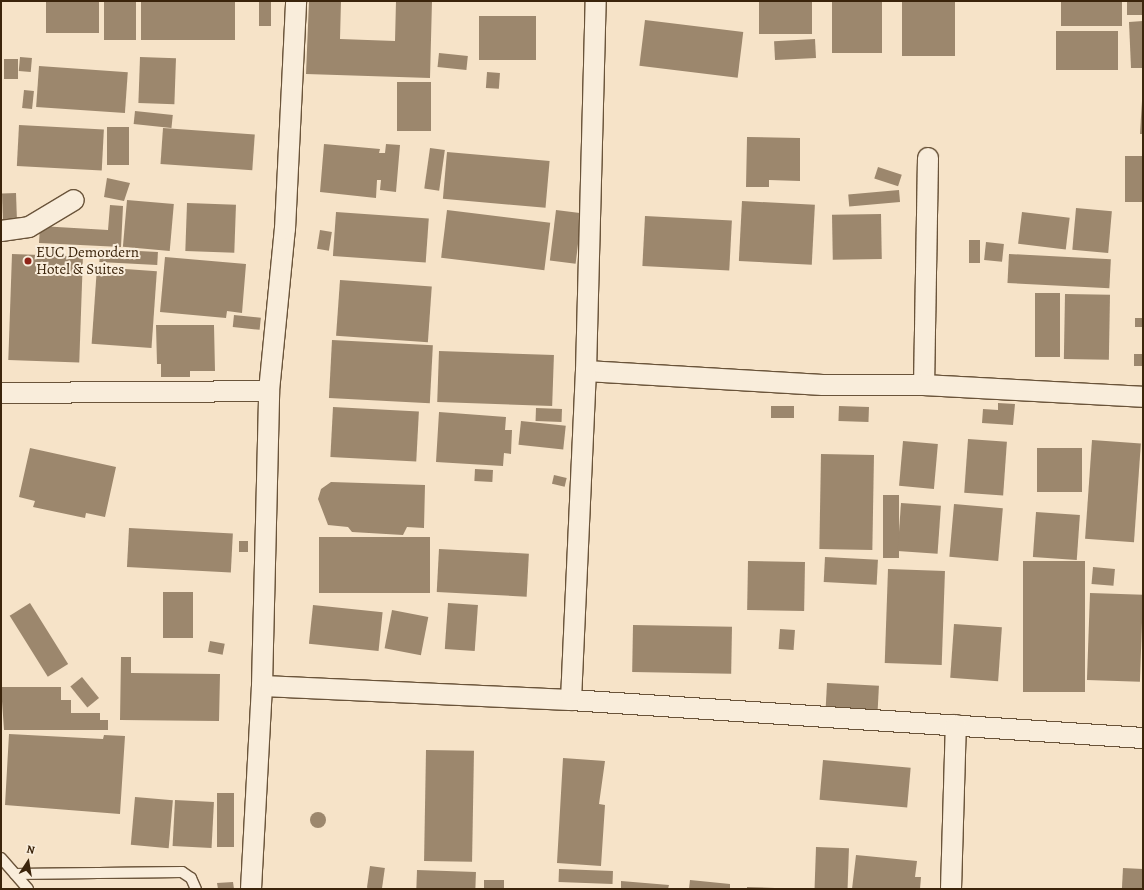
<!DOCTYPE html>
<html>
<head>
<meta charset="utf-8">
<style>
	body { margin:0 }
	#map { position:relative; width:1144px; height:890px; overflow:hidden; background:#f6e3c8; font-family:Alegreya,serif }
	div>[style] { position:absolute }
	.building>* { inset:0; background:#9c876d; transform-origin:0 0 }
	.round { border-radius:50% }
	.roads { filter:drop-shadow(1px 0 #6a543a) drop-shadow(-1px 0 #6a543a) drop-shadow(0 1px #6a543a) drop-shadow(0 -1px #6a543a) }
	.lane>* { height:10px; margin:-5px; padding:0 5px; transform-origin:5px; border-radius:5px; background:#f9eddb }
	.street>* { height:20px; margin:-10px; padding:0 10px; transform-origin:10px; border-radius:10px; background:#f9eddb }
	.dots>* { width:11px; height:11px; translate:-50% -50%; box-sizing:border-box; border:2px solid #f9eddb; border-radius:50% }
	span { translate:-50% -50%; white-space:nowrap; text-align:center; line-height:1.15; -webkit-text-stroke:4px #f9eddb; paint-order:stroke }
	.poi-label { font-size:15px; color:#3b240b }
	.left { translate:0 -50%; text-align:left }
	.frame { position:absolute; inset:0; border:2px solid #3b240b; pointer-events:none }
	.north { position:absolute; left:8px; top:842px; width:40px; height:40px; -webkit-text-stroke:3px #f9eddb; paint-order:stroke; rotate:12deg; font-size:11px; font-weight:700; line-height:16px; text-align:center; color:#3b240b }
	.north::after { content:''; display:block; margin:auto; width:14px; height:18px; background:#3b240b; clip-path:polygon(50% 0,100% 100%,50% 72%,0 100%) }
</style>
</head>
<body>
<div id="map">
	<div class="building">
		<div style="left:46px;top:1px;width:53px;height:32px"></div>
		<div style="left:104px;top:1px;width:32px;height:39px"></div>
		<div style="left:141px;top:1px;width:94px;height:39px"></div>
		<div style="left:259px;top:1px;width:12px;height:25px"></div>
		<div style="clip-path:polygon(309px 1px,341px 1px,340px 39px,395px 41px,396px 1px,432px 1px,430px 78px,306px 74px)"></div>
		<div style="left:759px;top:1px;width:53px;height:33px"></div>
		<div style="left:832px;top:1px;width:50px;height:52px"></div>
		<div style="left:902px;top:1px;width:53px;height:55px"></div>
		<div style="left:1061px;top:1px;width:61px;height:25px"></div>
		<div style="left:1127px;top:1px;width:16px;height:14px"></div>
		<div style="left:536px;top:16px;width:44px;height:57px;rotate:90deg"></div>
		<div style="left:645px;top:20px;width:99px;height:46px;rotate:7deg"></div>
		<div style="clip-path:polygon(1143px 21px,1143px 68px,1131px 68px,1129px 22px)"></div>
		<div style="left:1056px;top:31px;width:62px;height:39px"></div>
		<div style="left:815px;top:39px;width:19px;height:41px;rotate:87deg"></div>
		<div style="left:439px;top:53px;width:29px;height:14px;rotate:6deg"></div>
		<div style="left:20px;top:57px;width:12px;height:14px;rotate:5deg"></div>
		<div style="left:140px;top:57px;width:36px;height:46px;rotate:2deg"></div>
		<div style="left:4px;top:59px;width:14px;height:20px"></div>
		<div style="left:39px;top:66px;width:89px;height:41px;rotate:4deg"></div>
		<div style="left:487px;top:72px;width:13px;height:16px;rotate:4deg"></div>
		<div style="left:397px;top:82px;width:34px;height:49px"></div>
		<div style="clip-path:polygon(1143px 84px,1143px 134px,1140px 134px)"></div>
		<div style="left:24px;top:90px;width:10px;height:18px;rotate:6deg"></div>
		<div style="left:135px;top:111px;width:38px;height:13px;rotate:6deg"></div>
		<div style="left:19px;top:125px;width:85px;height:41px;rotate:3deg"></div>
		<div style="left:107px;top:127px;width:22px;height:38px"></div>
		<div style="left:163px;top:128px;width:92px;height:36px;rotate:4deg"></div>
		<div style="clip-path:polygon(747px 137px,800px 138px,800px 181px,769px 180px,769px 187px,746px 187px)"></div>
		<div style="clip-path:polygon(324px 144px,380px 149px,379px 153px,385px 153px,386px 144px,400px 145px,396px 192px,380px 190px,381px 180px,377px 180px,376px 198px,320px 192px)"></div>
		<div style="left:430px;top:148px;width:15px;height:41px;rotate:8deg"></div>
		<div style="left:447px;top:152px;width:103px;height:47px;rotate:5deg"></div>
		<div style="left:1125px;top:156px;width:18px;height:46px"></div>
		<div style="left:878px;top:167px;width:25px;height:12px;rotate:18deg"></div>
		<div style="clip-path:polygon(107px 178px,130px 183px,124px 201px,104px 197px)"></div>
		<div style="left:899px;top:190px;width:12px;height:51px;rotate:85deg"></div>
		<div style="left:16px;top:193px;width:27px;height:14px;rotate:88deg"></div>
		<div style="left:127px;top:200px;width:47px;height:47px;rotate:5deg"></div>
		<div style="left:742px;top:201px;width:73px;height:60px;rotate:3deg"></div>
		<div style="left:187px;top:203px;width:49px;height:48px;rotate:2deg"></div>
		<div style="clip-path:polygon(110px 205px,123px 206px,121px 247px,39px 243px,40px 226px,108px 230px)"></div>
		<div style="left:1076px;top:208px;width:36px;height:42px;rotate:5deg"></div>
		<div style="left:447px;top:210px;width:104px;height:48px;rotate:7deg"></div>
		<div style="left:556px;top:210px;width:26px;height:51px;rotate:7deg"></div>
		<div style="left:336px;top:212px;width:93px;height:44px;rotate:4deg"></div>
		<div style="left:1022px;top:212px;width:48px;height:32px;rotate:7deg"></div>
		<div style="left:881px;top:214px;width:45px;height:49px;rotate:89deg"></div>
		<div style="left:645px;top:216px;width:87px;height:50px;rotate:3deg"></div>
		<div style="left:320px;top:230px;width:12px;height:19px;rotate:9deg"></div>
		<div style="left:969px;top:240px;width:11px;height:23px"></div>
		<div style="left:986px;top:242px;width:18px;height:18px;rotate:6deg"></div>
		<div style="left:100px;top:249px;width:58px;height:13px;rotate:3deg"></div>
		<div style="left:12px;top:254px;width:71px;height:106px;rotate:2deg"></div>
		<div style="left:1009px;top:254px;width:102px;height:29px;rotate:3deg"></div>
		<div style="clip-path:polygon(165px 257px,246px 264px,242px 313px,227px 311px,226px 318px,160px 312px)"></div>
		<div style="left:97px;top:267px;width:60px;height:77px;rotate:4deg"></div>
		<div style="left:340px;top:280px;width:92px;height:56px;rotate:4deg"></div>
		<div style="left:1035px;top:293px;width:25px;height:64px"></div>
		<div style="left:1065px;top:294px;width:45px;height:65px;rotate:1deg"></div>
		<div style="left:234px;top:315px;width:27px;height:12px;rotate:6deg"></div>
		<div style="left:1135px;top:318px;width:8px;height:9px"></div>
		<div style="clip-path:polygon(156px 325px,214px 325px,215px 371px,190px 371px,190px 377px,161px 377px,161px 364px,157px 364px)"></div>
		<div style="left:332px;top:340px;width:101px;height:58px;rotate:3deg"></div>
		<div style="left:439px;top:351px;width:115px;height:51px;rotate:2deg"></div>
		<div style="left:1134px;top:354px;width:9px;height:12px"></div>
		<div style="clip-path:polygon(998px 403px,1015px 404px,1013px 425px,982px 423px,983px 409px,998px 410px)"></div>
		<div style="left:771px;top:406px;width:23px;height:12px"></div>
		<div style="left:839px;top:406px;width:30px;height:15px;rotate:2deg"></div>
		<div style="left:333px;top:407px;width:86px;height:50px;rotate:3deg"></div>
		<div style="left:536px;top:408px;width:26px;height:13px;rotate:2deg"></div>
		<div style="clip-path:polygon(439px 412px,506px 417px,505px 430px,512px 430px,511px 454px,504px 453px,503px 466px,436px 462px)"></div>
		<div style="left:521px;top:421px;width:45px;height:24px;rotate:6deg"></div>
		<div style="left:968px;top:439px;width:39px;height:54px;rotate:4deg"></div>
		<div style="left:1092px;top:440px;width:49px;height:99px;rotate:4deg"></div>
		<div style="left:903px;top:441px;width:35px;height:45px;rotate:5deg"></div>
		<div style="clip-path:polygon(30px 448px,116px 467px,105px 517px,86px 513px,85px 518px,33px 507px,35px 501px,19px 497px)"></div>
		<div style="left:1037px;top:448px;width:45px;height:44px"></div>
		<div style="left:821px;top:454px;width:53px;height:95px;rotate:1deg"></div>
		<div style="left:475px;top:469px;width:18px;height:12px;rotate:3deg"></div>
		<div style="left:554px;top:475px;width:13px;height:9px;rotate:13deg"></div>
		<div style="clip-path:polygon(331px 482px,425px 485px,424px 528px,407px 527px,403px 535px,352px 532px,348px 527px,328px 525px,318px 499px,321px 489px)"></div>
		<div style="left:883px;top:495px;width:16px;height:63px"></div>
		<div style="left:901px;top:503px;width:40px;height:48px;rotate:4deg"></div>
		<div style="left:954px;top:504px;width:49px;height:53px;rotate:5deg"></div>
		<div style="left:1036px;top:512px;width:44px;height:45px;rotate:4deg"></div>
		<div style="left:129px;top:528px;width:104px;height:39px;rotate:3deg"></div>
		<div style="left:319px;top:537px;width:111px;height:56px"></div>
		<div style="left:239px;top:541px;width:9px;height:11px"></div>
		<div style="left:439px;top:549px;width:90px;height:43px;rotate:3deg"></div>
		<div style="left:825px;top:557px;width:53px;height:25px;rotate:3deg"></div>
		<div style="left:748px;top:561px;width:57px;height:49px;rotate:1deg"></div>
		<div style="left:1023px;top:561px;width:62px;height:131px"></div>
		<div style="left:1093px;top:567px;width:22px;height:17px;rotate:5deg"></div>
		<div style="left:888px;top:569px;width:57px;height:94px;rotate:2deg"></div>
		<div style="left:163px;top:592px;width:30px;height:46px"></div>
		<div style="left:1090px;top:593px;width:53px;height:87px;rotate:2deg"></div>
		<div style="left:30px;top:603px;width:72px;height:24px;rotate:58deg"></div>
		<div style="left:448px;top:603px;width:30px;height:46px;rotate:4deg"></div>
		<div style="left:313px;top:605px;width:70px;height:39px;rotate:6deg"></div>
		<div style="left:392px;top:610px;width:37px;height:39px;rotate:11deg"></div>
		<div style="left:954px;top:624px;width:48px;height:54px;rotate:4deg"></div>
		<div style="left:633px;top:625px;width:99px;height:47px;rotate:1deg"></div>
		<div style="left:780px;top:629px;width:15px;height:20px;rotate:4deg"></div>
		<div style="left:210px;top:641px;width:15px;height:11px;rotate:11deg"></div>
		<div style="clip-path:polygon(121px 657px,131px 657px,131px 673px,220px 674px,219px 721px,120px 720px)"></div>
		<div style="left:82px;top:677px;width:27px;height:15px;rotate:51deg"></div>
		<div style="left:827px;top:683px;width:52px;height:26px;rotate:3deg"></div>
		<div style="clip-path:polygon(1px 687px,61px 687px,61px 700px,71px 700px,71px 713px,100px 713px,100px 720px,108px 720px,108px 730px,4px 730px)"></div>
		<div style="clip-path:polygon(9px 734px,103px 739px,104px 735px,125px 736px,120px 814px,5px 805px)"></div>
		<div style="left:426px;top:750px;width:48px;height:111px;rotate:1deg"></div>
		<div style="clip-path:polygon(563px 758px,605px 761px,599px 804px,605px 805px,601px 866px,557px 863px)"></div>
		<div style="left:823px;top:760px;width:88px;height:40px;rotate:5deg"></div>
		<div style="left:217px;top:793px;width:17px;height:54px"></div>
		<div style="left:135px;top:797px;width:38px;height:48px;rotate:5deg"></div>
		<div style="left:175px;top:800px;width:39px;height:46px;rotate:3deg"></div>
		<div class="round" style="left:310px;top:812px;width:16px;height:16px"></div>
		<div style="left:816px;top:847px;width:33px;height:42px;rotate:2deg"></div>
		<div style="clip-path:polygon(856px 855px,917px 861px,915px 877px,921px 877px,920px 889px,852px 889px)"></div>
		<div style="left:370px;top:866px;width:15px;height:22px;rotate:8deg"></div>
		<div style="left:1123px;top:868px;width:20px;height:21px;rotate:3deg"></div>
		<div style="left:559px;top:869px;width:54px;height:13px;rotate:2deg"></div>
		<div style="left:417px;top:870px;width:59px;height:19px;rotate:2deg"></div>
		<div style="left:484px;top:880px;width:20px;height:9px"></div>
		<div style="clip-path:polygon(690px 880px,730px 884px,730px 889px,689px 889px)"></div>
		<div style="clip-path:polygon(621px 881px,669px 885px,668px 889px,621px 889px)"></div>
		<div style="clip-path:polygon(233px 882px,234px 889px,218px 889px,217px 883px)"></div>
		<div style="clip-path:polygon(747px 887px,775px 888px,775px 889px,747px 889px)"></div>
	</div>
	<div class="roads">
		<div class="lane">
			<div style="left:1px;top:858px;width:41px;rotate:48.9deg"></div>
			<div style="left:15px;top:874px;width:167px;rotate:-0.7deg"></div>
			<div style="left:182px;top:872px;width:11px;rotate:34deg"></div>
			<div style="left:191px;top:878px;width:12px;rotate:66deg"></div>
		</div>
		<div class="street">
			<div style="left:928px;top:158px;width:227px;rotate:91deg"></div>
			<div style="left:924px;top:385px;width:219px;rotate:3.1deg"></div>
			<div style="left:1px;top:231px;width:28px;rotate:-8deg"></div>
			<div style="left:29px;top:227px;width:52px;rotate:-31deg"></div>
			<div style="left:586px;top:371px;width:237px;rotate:3.4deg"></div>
			<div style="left:823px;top:385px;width:101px"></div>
			<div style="left:1px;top:393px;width:268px;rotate:-0.4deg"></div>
			<div style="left:262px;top:686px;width:309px;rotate:2.6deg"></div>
			<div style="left:571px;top:700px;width:573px;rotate:3.8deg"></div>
			<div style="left:571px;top:700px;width:329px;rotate:-87.4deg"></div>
			<div style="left:586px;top:371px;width:370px;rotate:-88.5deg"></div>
			<div style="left:251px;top:889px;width:203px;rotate:-86.9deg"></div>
			<div style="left:262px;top:686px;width:295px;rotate:-88.6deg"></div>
			<div style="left:269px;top:391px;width:163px;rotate:-84.4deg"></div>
			<div style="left:285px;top:229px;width:228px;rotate:-87.2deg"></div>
			<div style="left:951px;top:889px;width:164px;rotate:-88.3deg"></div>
		</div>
	</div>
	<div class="dots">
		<div style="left:28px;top:261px;background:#8f2418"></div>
	</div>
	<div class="poi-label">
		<span class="left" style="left:36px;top:261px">EUC Demordern<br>Hotel &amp; Suites</span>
	</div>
	<div class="frame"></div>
	<div class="north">N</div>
</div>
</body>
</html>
